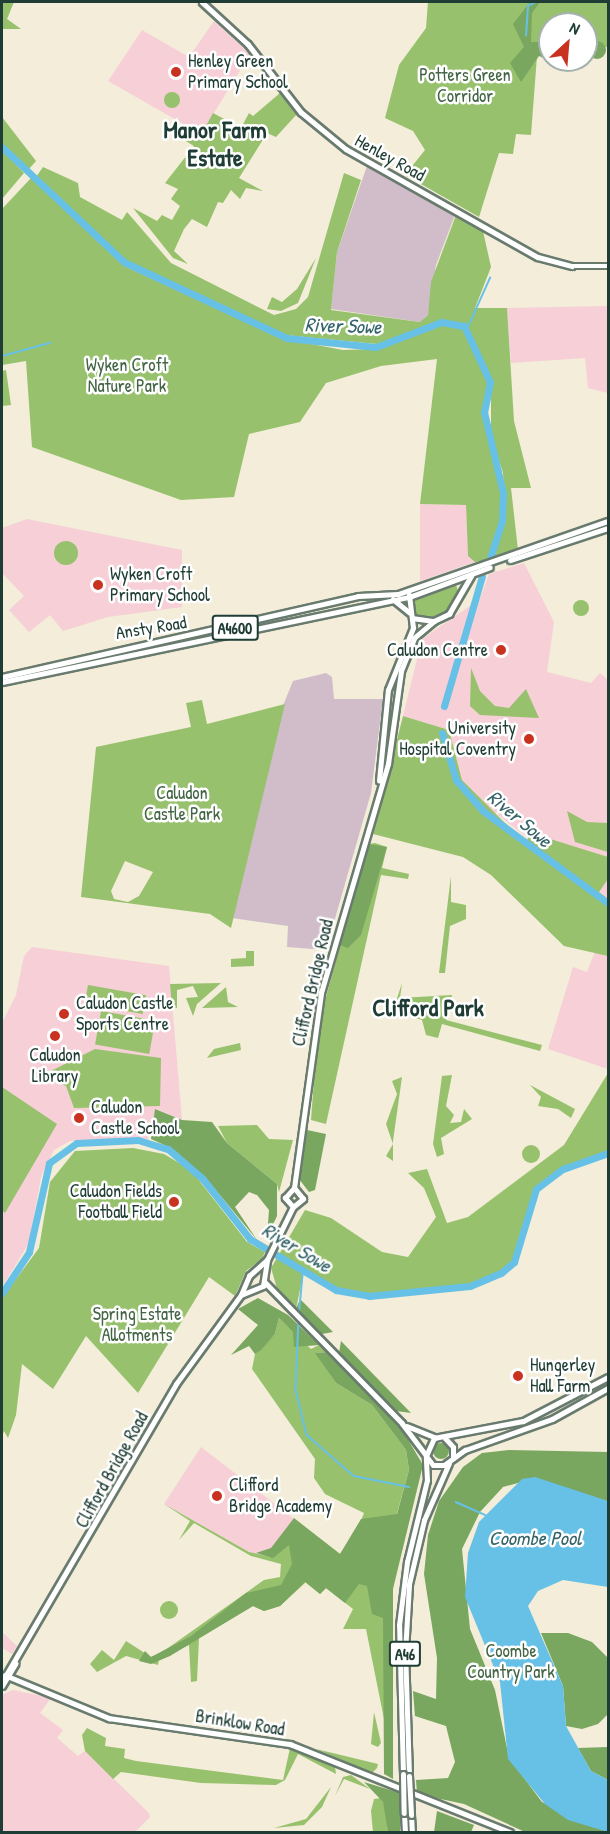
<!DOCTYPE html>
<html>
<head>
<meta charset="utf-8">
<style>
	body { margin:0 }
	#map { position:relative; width:610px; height:1834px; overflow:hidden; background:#f3edd9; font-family:"Patrick Hand",sans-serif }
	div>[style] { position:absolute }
	.built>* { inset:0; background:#f6cfd7 }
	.industrial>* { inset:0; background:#d1bdc9 }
	.green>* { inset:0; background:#97c16d; transform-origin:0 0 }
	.round { border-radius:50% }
	.forest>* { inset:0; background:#79a760 }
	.water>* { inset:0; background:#67c0e5 }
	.stream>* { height:1.5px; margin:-0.75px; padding:0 0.75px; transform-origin:0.75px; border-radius:0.75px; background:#67c0e5 }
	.river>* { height:7px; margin:-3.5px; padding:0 3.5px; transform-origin:3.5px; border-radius:3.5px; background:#67c0e5 }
	.roads { filter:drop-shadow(2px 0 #697b6e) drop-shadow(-2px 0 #697b6e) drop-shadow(0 2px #697b6e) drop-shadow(0 -2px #697b6e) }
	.secondary>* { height:4.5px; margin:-2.25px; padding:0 2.25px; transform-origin:2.25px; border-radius:2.25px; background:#fff }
	.trunk>* { height:5px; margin:-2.5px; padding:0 2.5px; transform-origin:2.5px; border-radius:2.5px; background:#fff }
	.bridges { filter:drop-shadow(2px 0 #697b6e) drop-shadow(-2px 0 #697b6e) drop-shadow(0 2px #697b6e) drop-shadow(0 -2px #697b6e) }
	.trunk-bridge>* { height:5px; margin:-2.5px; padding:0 2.5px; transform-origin:2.5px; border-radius:2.5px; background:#fff }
	.dots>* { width:16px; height:16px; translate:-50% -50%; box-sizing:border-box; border:3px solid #fff; border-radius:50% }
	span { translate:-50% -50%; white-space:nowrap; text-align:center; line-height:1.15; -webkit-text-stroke:5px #fff; paint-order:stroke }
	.shield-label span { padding:2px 4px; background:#fff; border:2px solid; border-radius:4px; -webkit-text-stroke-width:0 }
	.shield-label { font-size:16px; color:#1f3d34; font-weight:700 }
	.poi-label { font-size:18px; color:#1f3d34 }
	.left { translate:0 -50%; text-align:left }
	.right { translate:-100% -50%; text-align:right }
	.park-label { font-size:18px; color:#436545 }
	.street-label { font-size:18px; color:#1f3d34 }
	.water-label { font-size:20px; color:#356469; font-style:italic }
	.district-label { font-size:24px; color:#1f3d34; font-weight:700 }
	.frame { position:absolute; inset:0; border:3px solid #1f3d34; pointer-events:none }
	.north { position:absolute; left:538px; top:12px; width:60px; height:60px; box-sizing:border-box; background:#fff; border:2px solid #a5b1ae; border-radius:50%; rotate:26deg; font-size:16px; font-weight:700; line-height:24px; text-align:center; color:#1f3d34 }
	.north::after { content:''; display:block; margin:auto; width:21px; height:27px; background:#c8321e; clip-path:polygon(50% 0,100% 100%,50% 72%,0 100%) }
</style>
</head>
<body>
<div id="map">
	<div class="built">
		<div style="clip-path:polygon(214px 21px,250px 54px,201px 134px,108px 81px,142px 30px,189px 57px)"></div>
		<div style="clip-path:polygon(608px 306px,608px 393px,588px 388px,585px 358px,511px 363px,507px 308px)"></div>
		<div style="clip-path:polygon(420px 504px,466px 505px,468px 556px,475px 562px,420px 581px)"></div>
		<div style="clip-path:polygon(27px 519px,182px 550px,182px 607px,108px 617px,63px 631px,50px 615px,29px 632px,9px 610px,24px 596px,2px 573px,2px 528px)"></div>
		<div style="clip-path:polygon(524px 563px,554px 622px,547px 672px,591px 683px,600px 673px,608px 680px,608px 899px,486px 806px,462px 780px,449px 730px,403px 716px,422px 639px,480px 599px,489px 574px)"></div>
		<div style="clip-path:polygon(32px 947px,169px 966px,182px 1120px,156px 1109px,148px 1139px,70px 1141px,54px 1150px,41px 1177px,29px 1243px,2px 1287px,2px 1023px,16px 995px,24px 956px)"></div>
		<div style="clip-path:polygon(596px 949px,608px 956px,608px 1069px,548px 1049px,573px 967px,587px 972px)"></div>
		<div style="clip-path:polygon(201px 1447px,298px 1522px,271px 1557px,249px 1552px,164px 1504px)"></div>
		<div style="clip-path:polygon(2px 1632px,17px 1646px,12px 1654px,2px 1648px)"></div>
		<div style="clip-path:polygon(13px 1690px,51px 1698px,40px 1713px,63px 1730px,57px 1738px,78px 1756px,85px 1751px,148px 1812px,150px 1817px,135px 1832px,2px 1832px,2px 1695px)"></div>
	</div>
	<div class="industrial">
		<div style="clip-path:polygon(367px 166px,455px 215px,436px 265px,428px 315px,420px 322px,331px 309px,337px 252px)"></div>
		<div style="clip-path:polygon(326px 673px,332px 677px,334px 699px,383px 699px,371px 793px,326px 950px,287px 947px,288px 926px,232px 918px,284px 703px,293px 681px)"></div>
	</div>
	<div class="green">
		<div style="clip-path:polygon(2px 2px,14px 2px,7px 19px,21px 29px,2px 29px)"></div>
		<div style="clip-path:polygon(428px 2px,608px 2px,608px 47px,586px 46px,586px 24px,550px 24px,550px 45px,537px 56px,531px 135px,516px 134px,513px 154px,499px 153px,479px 217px,405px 175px,425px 150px,413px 131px,385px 118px,399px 65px,426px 28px)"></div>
		<div class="round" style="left:164px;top:92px;width:16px;height:16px"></div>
		<div style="clip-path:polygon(280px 93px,297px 114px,276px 137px,267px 133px,239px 178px,263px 191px,246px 188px,240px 199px,231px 190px,223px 203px,218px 202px,207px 227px,192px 219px,184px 229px,174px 251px,188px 264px,173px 258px,133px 208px,157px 221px,162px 215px,172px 220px,180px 206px,171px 199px,178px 189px,165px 183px,194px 146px,176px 135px,182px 125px,201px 135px,213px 113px,241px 128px,249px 113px,253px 116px)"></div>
		<div style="clip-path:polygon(2px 117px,36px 161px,29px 169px,2px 143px)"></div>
		<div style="clip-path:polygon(2px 150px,24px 173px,2px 199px)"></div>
		<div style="clip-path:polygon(43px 167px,78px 183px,80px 197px,122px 220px,127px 212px,171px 263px,274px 315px,296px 309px,308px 297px,344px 173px,361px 180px,337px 252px,331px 310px,420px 322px,428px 315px,431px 282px,456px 215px,483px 231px,491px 267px,475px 308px,507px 308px,514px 421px,531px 488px,511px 488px,518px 550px,493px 558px,505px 513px,503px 473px,491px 435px,491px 380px,467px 327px,440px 321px,377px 344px,285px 335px,126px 260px,36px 177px)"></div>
		<div style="clip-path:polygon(31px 178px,124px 266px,280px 338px,343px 350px,376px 349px,442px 324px,462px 327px,488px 382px,482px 413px,501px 493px,500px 521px,487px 560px,475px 562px,468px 556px,466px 505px,420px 504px,437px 359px,381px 366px,326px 383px,300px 422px,249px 434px,234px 497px,181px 500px,32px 447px,26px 361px,2px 365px,2px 209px)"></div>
		<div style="clip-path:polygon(316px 258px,298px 303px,281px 311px,267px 309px,272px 297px,282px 302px,297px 289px)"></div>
		<div style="clip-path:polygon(6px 370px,11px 405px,2px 406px,2px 371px)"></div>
		<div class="round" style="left:54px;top:541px;width:24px;height:24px"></div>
		<div style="clip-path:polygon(456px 585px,459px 593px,446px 612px,428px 619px,416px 615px,412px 599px)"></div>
		<div class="round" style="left:573px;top:600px;width:16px;height:16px"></div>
		<div style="clip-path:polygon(471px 668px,480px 691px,495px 706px,509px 708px,526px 689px,539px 718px,480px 715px,470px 706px)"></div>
		<div style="clip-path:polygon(evenodd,202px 700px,207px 724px,285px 704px,231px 928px,210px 914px,81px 897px,96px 747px,191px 727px,186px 703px,202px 700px,125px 861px,153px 872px,139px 896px,128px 902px,114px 899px,111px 891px,125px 861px)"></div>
		<div style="clip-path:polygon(403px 716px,449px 730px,462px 780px,512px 830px,527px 840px,531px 833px,608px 857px,608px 879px,599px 892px,608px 899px,608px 956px,564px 946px,491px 875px,463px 857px,373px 834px)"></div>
		<div style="clip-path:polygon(567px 811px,587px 822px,608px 823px,608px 852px,575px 842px)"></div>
		<div style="clip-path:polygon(375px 843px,387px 847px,382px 868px,409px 874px,408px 879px,381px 875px,326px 1124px,311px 1120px,318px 1026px,368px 844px)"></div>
		<div style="clip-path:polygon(451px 876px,451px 902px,466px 905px,466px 919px,450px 926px,445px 973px,439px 973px)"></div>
		<div style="clip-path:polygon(246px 951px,254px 951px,254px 966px,231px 967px,231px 959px,246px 958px)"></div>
		<div style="clip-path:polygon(221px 983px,197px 1004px,193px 1016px,186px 998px,198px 997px,193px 986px,177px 990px,177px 1008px,172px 1008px,170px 984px)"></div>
		<div style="clip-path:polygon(402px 983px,400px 998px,452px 995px,446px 1020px,542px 1045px,540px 1051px,442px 1024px,438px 1038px,426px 1035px,422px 1020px,393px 1011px)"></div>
		<div style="left:88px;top:985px;width:59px;height:19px;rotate:10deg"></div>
		<div style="clip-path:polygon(226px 987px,228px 1002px,238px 1007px,202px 1008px)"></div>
		<div style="left:101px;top:1011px;width:55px;height:34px;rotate:10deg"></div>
		<div style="clip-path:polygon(240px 1043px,241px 1050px,207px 1058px,214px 1049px)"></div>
		<div style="clip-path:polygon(95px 1049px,161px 1058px,160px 1106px,74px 1108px,66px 1086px,48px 1078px,51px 1071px)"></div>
		<div style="clip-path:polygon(608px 1073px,608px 1155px,563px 1172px,540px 1188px,516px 1262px,500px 1277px,456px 1290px,367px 1298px,336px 1290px,304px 1270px,296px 1309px,278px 1292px,271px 1268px,305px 1210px,331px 1218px,382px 1252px,408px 1257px,436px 1217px,424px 1188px,408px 1173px,427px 1169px,447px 1223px,468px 1217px,564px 1145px)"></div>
		<div style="clip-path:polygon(452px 1075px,446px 1106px,454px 1115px,450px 1123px,461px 1122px,464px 1109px,472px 1119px,441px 1138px,444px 1154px,437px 1157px,433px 1144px,442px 1076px)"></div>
		<div style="clip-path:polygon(402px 1077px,393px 1141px,393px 1161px,386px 1156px,393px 1144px,386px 1124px,397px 1094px,392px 1081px)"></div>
		<div style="clip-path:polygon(530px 1085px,575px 1109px,571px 1118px,558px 1109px,538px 1106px,541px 1097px)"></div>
		<div style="clip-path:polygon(2px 1087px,57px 1124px,5px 1213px,2px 1210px)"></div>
		<div style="clip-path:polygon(257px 1125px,269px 1139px,293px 1140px,279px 1192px,277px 1184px,227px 1143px,218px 1126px)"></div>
		<div class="round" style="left:522px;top:1145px;width:18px;height:18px"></div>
		<div style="clip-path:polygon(133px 1148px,164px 1154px,191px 1170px,247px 1242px,265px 1252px,262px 1259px,246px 1271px,235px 1296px,209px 1277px,138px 1393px,86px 1336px,53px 1389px,22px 1364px,16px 1415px,8px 1438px,4px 1431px,2px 1437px,2px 1298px,39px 1248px,50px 1182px,75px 1151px)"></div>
		<div style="clip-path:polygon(279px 1318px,311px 1349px,319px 1345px,327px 1352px,316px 1353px,336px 1383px,372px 1405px,406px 1450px,409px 1470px,387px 1549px,387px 1734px,366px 1629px,343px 1629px,353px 1609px,326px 1588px,320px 1594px,306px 1582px,280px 1606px,264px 1611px,253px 1606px,199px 1638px,197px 1681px,191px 1682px,189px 1645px,159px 1659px,158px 1665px,126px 1656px,97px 1672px,90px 1664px,102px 1650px,114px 1660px,126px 1641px,151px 1657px,161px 1653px,264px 1580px,280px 1577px,281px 1564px,251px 1556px,194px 1523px,179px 1540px,190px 1521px,164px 1504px,249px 1552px,271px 1557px,298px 1522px,340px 1554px,357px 1531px,364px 1513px,325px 1494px,314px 1478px,315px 1459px,252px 1369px,255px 1354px,275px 1334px)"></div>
		<div class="round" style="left:160px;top:1601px;width:18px;height:18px"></div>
		<div style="clip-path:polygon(374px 1712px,381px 1743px,378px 1747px,371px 1744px)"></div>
		<div style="clip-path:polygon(87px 1728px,106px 1738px,105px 1746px,125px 1749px,124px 1758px,136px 1761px,283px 1780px,290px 1748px,335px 1767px,336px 1774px,298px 1754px,285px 1780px,276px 1785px,201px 1783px,121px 1772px,113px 1779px,85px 1751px,82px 1735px)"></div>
		<div style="clip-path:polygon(316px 1749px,378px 1764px,377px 1768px,372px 1773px)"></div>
		<div style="clip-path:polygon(351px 1775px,370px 1789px,344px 1779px,335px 1796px,343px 1777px)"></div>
		<div style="clip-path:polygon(331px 1787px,322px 1807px,304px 1825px,274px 1828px,306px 1819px)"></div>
		<div style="clip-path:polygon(381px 1798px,386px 1809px,388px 1832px,373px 1832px,371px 1811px,374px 1799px)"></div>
	</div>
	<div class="forest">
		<div style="clip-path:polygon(530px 2px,540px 2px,532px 13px,531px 42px,550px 42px,550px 60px,556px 64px,539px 56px,521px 82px,510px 63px,524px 47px,513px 24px)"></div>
		<div class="round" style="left:588px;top:41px;width:18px;height:18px"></div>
		<div style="clip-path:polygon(368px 844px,387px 847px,361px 935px,348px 948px,340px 945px)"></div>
		<div style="clip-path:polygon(155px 1109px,182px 1120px,212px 1122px,227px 1143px,277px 1184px,277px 1216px,267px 1237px,269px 1210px,257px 1195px,249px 1192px,235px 1207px,257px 1240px,205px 1177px,173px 1149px,151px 1139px)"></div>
		<div style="clip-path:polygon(307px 1130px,326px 1134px,315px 1190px,309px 1192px,299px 1179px)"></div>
		<div style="clip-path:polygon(258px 1298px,288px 1315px,319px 1345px,294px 1347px,293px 1332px,279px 1318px,275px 1334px,261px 1350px,255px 1354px,249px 1346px,231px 1355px,258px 1325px,238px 1309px)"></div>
		<div style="clip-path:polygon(300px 1299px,333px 1332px,322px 1334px,296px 1309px)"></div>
		<div style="clip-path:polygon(341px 1341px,411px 1413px,396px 1411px,339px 1353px)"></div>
		<div style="clip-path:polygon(327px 1352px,400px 1426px,423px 1465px,393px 1589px,393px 1779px,384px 1774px,383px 1618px,372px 1614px,367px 1586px,359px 1584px,345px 1603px,326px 1588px,320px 1594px,305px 1582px,280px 1606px,264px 1611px,253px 1606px,170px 1656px,151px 1664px,139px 1661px,145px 1651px,151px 1657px,191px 1636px,246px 1593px,281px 1585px,292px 1564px,289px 1545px,273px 1558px,256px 1553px,271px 1548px,294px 1518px,340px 1554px,361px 1519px,397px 1514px,409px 1470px,406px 1450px,372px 1405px,336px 1383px,315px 1353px)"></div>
		<div class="round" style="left:433px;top:1443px;width:16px;height:16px"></div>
		<div style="clip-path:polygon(509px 1450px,608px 1452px,608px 1502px,550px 1488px,536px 1478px,503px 1487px,480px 1512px,462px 1549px,470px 1629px,495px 1690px,509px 1758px,542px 1802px,608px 1832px,525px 1832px,464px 1804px,417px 1794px,416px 1780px,448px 1778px,455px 1762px,446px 1726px,415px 1716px,413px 1691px,436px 1699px,437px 1658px,424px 1574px,428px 1535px,439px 1501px,463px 1467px,482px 1453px)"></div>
		<div style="clip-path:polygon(541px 1633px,568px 1633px,592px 1642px,608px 1658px,608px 1714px,598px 1724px,582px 1729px,566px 1726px,563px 1686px)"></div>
		<div style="clip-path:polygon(608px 1747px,608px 1780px,591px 1771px,578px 1748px)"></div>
		<div style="clip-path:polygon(364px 1782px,400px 1793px,400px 1832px,388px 1832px,383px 1802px)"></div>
		<div style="clip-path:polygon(437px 1811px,474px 1825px,471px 1832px,434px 1832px)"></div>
	</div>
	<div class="water">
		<div style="clip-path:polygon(535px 1477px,608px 1501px,608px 1587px,563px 1580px,538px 1591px,528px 1606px,563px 1686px,566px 1726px,591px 1771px,608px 1780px,608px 1832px,568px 1820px,545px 1804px,508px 1759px,500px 1682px,465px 1597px,468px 1553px,479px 1522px,522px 1479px)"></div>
	</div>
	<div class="stream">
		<div style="left:526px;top:36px;width:30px;rotate:-86deg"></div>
		<div style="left:528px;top:6px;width:9px;rotate:-27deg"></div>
		<div style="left:467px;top:329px;width:56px;rotate:-65.7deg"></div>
		<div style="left:2px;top:356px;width:50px;rotate:-15.2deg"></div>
		<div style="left:299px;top:1313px;width:43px;rotate:-84.7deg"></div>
		<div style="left:299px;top:1318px;width:72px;rotate:92.4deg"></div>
		<div style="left:296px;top:1390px;width:46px;rotate:76.3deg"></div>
		<div style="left:307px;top:1435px;width:62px;rotate:41.1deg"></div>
		<div style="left:354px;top:1476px;width:56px;rotate:11.3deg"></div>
		<div style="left:456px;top:1502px;width:32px;rotate:24deg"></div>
	</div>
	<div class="river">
		<div style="left:2px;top:147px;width:168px;rotate:43.3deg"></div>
		<div style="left:124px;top:262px;width:180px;rotate:25deg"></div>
		<div style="left:287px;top:338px;width:89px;rotate:5.8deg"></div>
		<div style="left:376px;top:347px;width:70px;rotate:-21deg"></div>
		<div style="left:441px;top:322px;width:23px;rotate:10deg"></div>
		<div style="left:464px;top:326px;width:62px;rotate:65.1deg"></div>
		<div style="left:490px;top:382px;width:31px;rotate:101deg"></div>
		<div style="left:484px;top:412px;width:83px;rotate:76.8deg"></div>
		<div style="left:503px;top:493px;width:28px;rotate:92deg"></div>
		<div style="left:502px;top:521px;width:38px;rotate:108deg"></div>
		<div style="left:444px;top:706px;width:135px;rotate:-73.7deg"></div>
		<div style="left:442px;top:733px;width:49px;rotate:73.4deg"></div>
		<div style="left:456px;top:780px;width:41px;rotate:48.9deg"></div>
		<div style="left:483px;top:811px;width:155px;rotate:36.4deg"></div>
		<div style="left:2px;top:1293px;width:49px;rotate:-56.6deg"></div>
		<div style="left:29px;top:1252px;width:91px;rotate:-77.3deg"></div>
		<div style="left:49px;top:1163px;width:34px;rotate:-36deg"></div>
		<div style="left:77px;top:1143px;width:61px;rotate:-2.8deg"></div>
		<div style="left:138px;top:1140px;width:31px;rotate:17deg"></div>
		<div style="left:168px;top:1149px;width:45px;rotate:40.5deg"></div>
		<div style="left:202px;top:1178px;width:78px;rotate:51.8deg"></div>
		<div style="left:250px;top:1239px;width:100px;rotate:30.7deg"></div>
		<div style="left:336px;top:1290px;width:34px;rotate:10deg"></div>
		<div style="left:369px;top:1296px;width:101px;rotate:-5.7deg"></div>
		<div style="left:470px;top:1286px;width:34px;rotate:-23deg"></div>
		<div style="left:501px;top:1273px;width:17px;rotate:-40deg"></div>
		<div style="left:514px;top:1262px;width:76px;rotate:-73.2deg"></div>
		<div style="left:536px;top:1189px;width:34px;rotate:-37deg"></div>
		<div style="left:563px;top:1169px;width:48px;rotate:-19.6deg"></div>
	</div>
	<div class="roads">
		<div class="secondary">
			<div style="left:202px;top:2px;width:62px;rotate:42.4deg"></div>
			<div style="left:248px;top:44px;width:86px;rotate:52.1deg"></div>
			<div style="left:301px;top:112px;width:58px;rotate:39.4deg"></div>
			<div style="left:346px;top:149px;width:220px;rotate:29.4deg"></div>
			<div style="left:538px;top:257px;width:35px;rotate:15deg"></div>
			<div style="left:572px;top:266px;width:36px"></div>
			<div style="left:393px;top:599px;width:21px;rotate:39deg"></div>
			<div style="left:412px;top:618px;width:22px;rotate:8deg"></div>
			<div style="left:434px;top:621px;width:17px;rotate:-25deg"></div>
			<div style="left:449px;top:614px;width:44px;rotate:-59.9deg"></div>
			<div style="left:379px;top:781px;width:91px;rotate:-84.4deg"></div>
			<div style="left:388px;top:690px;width:67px;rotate:-68deg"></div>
			<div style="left:413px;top:628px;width:33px;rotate:-97deg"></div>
			<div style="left:294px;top:1188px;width:197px;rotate:-82.1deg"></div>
			<div style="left:321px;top:993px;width:239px;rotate:-73.7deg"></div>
			<div style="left:388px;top:764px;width:94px;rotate:-82deg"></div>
			<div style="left:401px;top:671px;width:35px;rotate:-68deg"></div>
			<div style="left:414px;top:638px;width:26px;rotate:-40deg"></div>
			<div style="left:293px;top:1207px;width:13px;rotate:-39deg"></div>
			<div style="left:303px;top:1199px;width:14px;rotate:-129deg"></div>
			<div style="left:293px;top:1207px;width:12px;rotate:-132deg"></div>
			<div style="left:285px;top:1198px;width:13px;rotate:-48deg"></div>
			<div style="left:265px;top:1282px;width:197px;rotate:45.8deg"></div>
			<div style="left:402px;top:1423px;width:39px;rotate:53deg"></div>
			<div style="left:241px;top:1295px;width:24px;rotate:-22deg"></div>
			<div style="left:263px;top:1286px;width:26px;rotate:-81deg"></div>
			<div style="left:407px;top:1426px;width:31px;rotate:22deg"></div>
			<div style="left:5px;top:1675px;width:113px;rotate:22.5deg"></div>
			<div style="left:109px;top:1718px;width:183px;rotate:8.2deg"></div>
			<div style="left:290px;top:1744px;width:237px;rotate:21.8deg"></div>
			<div style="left:2px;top:1682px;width:345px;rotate:-59.7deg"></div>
			<div style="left:176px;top:1384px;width:110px;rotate:-53.9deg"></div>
			<div style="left:241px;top:1295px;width:21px;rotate:-67deg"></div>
			<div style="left:249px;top:1276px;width:24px;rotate:-42deg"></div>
			<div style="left:267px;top:1260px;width:59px;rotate:-63.9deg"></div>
			<div style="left:2px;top:1686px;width:26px;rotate:-59deg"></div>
		</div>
		<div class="trunk">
			<div style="left:510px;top:560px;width:103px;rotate:-18.1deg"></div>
			<div style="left:2px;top:677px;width:365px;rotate:-12.8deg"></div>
			<div style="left:358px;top:596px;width:40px;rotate:-2.9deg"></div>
			<div style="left:398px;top:594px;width:222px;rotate:-19.2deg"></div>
			<div style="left:2px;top:682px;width:416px;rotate:-11.8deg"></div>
			<div style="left:409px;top:597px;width:86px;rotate:-20.3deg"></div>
			<div style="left:608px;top:1377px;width:96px;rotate:152.6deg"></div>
			<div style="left:523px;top:1421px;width:91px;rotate:169.2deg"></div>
			<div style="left:434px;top:1438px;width:20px;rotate:114deg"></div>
			<div style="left:426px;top:1456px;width:11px;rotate:52deg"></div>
			<div style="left:433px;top:1465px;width:11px"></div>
			<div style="left:444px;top:1465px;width:26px;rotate:-36deg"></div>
			<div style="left:465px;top:1450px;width:92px;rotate:-19.6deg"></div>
			<div style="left:552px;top:1419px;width:64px;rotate:-29deg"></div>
			<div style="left:445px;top:1438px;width:12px;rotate:48deg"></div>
			<div style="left:453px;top:1447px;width:11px;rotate:90deg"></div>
			<div style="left:403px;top:1774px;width:149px;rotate:-91.5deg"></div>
			<div style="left:399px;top:1625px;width:64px;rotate:-82.8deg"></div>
			<div style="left:407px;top:1562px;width:84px;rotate:-76.3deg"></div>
			<div style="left:427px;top:1480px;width:22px;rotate:-93deg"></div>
			<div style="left:409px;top:1776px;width:124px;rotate:-91.8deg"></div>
			<div style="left:405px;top:1652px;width:68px;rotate:-86.6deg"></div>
			<div style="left:409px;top:1584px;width:66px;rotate:-76.8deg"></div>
			<div style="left:424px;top:1520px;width:62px;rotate:-66.3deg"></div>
			<div style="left:404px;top:1813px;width:19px;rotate:87deg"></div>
			<div style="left:411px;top:1815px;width:17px;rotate:87deg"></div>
		</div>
	</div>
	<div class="bridges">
		<div class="trunk-bridge">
			<div style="left:403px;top:1774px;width:39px;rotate:89deg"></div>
			<div style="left:409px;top:1776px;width:39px;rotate:87deg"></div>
		</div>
	</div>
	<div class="dots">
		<div style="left:176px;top:72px;background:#c8321e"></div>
		<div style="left:98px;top:585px;background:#c8321e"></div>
		<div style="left:501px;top:650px;background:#c8321e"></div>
		<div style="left:529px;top:739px;background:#c8321e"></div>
		<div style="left:64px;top:1014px;background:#c8321e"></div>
		<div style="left:55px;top:1036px;background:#c8321e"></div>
		<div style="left:79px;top:1118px;background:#c8321e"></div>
		<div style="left:174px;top:1202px;background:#c8321e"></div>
		<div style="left:518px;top:1376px;background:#c8321e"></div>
		<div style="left:217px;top:1496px;background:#c8321e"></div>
	</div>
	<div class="shield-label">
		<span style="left:235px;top:628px">A4600</span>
		<span style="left:405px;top:1654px">A46</span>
	</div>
	<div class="poi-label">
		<span class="left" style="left:188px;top:72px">Henley Green<br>Primary School</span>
		<span class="left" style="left:110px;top:585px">Wyken Croft<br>Primary School</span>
		<span class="right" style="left:488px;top:650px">Caludon Centre</span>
		<span class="right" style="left:516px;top:739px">University<br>Hospital Coventry</span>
		<span class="left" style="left:76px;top:1014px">Caludon Castle<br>Sports Centre</span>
		<span style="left:55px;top:1066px">Caludon<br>Library</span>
		<span class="left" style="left:91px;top:1118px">Caludon<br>Castle School</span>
		<span class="right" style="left:162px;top:1202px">Caludon Fields<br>Football Field</span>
		<span class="left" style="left:530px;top:1376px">Hungerley<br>Hall Farm</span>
		<span class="left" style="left:229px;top:1496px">Clifford<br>Bridge Academy</span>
	</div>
	<div class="park-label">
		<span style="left:465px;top:86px">Potters Green<br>Corridor</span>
		<span style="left:127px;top:376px">Wyken Croft<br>Nature Park</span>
		<span style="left:182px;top:804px">Caludon<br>Castle Park</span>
		<span style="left:137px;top:1325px">Spring Estate<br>Allotments</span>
		<span style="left:511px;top:1662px">Coombe<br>Country Park</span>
	</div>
	<div class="street-label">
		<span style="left:390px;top:158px;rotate:29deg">Henley Road</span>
		<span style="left:151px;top:628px;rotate:-9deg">Ansty Road</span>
		<span style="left:313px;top:983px;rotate:-77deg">Clifford Bridge Road</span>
		<span style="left:112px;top:1470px;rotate:-61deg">Clifford Bridge Road</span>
		<span style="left:240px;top:1723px;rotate:9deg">Brinklow Road</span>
	</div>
	<div class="water-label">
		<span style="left:343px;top:325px;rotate:2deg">River Sowe</span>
		<span style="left:520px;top:818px;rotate:40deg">River Sowe</span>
		<span style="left:297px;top:1247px;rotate:31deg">River Sowe</span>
		<span style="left:535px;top:1537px">Coombe Pool</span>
	</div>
	<div class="district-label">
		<span style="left:215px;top:144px">Manor Farm<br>Estate</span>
		<span style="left:428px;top:1008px">Clifford Park</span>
	</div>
	<div class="frame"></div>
	<div class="north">N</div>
</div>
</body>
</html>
